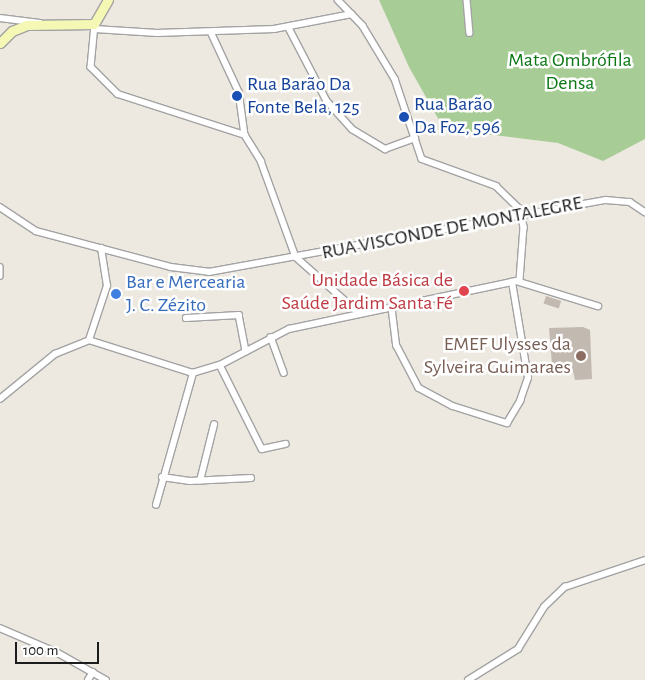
<!DOCTYPE html>
<html>
<head>
<meta charset="utf-8">
<style>
	body { margin:0 }
	#map { position:relative; width:645px; height:680px; overflow:hidden; background:#ede9e1; font-family:"Alegreya Sans",sans-serif }
	div>[style] { position:absolute }
	.forest>* { inset:0; background:#a7cc96 }
	.building>* { inset:0; background:#c2b9b1; transform-origin:0 0 }
	.roads { filter:drop-shadow(1px 0 #a3a3a3) drop-shadow(-1px 0 #a3a3a3) drop-shadow(0 1px #a3a3a3) drop-shadow(0 -1px #a3a3a3) }
	.minor>* { height:5.5px; margin:-2.75px; padding:0 2.75px; transform-origin:2.75px; border-radius:2.75px; background:#fff }
	.secondary>* { height:9px; margin:-4.5px; padding:0 4.5px; transform-origin:4.5px; border-radius:4.5px; background:#f5f8b4 }
	.dots>* { width:14px; height:14px; translate:-50% -50%; box-sizing:border-box; border:2px solid #fff; border-radius:50% }
	span { translate:-50% -50%; white-space:nowrap; text-align:center; line-height:1.15; -webkit-text-stroke:5px #fff; paint-order:stroke }
	.park-label { font-size:20px; color:#0c7715 }
	.transit-label { font-size:20px; color:#164399 }
	.left { translate:0 -50%; text-align:left }
	.street-label { font-size:20px; color:#1c1c1c }
	.health-label { font-size:20px; color:#be3a42 }
	.right { translate:-100% -50%; text-align:right }
	.shop-label { font-size:20px; color:#366cbe }
	.education-label { font-size:20px; color:#785e54 }
	.scale { position:absolute; left:15px; top:642px; width:84px; height:22px; box-sizing:border-box; border:2px solid #1c1c1c; border-top:0; padding-left:6px; font-size:15px; line-height:18px; white-space:nowrap; color:#1c1c1c; -webkit-text-stroke:4px #fff; paint-order:stroke }
</style>
</head>
<body>
<div id="map">
	<div class="forest">
		<div style="clip-path:polygon(379px 0,645px 0,645px 139px,603px 161px,558px 143px,444px 129px,409px 67px)"></div>
	</div>
	<div class="building">
		<div style="left:546px;top:296px;width:16px;height:8px;rotate:18deg"></div>
		<div style="clip-path:polygon(583px 327px,590px 330px,592px 379px,575px 380px,571px 363px,552px 365px,549px 328px)"></div>
	</div>
	<div class="roads">
		<div class="minor">
			<div style="left:338px;top:0;width:36px;rotate:46deg"></div>
			<div style="left:363px;top:26px;width:62px;rotate:58.9deg"></div>
			<div style="left:395px;top:79px;width:84px;rotate:71.4deg"></div>
			<div style="left:422px;top:159px;width:79px;rotate:20deg"></div>
			<div style="left:496px;top:186px;width:32px;rotate:44deg"></div>
			<div style="left:519px;top:208px;width:20px;rotate:75deg"></div>
			<div style="left:524px;top:227px;width:53px;rotate:94.3deg"></div>
			<div style="left:467px;top:0;width:33px;rotate:85deg"></div>
			<div style="left:0;top:18px;width:40px;rotate:7.1deg"></div>
			<div style="left:95px;top:25px;width:42px;rotate:95.4deg"></div>
			<div style="left:91px;top:67px;width:38px;rotate:45deg"></div>
			<div style="left:118px;top:94px;width:133px;rotate:17.9deg"></div>
			<div style="left:289px;top:28px;width:82px;rotate:62.5deg"></div>
			<div style="left:327px;top:101px;width:38px;rotate:48deg"></div>
			<div style="left:352px;top:129px;width:39px;rotate:31deg"></div>
			<div style="left:385px;top:149px;width:32px;rotate:-20deg"></div>
			<div style="left:95px;top:29px;width:62px;rotate:3.7deg"></div>
			<div style="left:157px;top:33px;width:117px;rotate:-2deg"></div>
			<div style="left:274px;top:29px;width:79px;rotate:-10.9deg"></div>
			<div style="left:211px;top:32px;width:66px;rotate:65deg"></div>
			<div style="left:239px;top:92px;width:43px;rotate:82.1deg"></div>
			<div style="left:245px;top:135px;width:31px;rotate:58deg"></div>
			<div style="left:261px;top:161px;width:102px;rotate:70deg"></div>
			<div style="left:296px;top:257px;width:84px;rotate:41.6deg"></div>
			<div style="left:0;top:207px;width:43px;rotate:33.7deg"></div>
			<div style="left:36px;top:231px;width:140px;rotate:14.9deg"></div>
			<div style="left:171px;top:267px;width:38px;rotate:7deg"></div>
			<div style="left:209px;top:272px;width:403px;rotate:-10.3deg"></div>
			<div style="left:606px;top:200px;width:24px;rotate:5deg"></div>
			<div style="left:630px;top:202px;width:18px;rotate:34deg"></div>
			<div style="left:0;top:267px;width:9px;rotate:90deg"></div>
			<div style="left:392px;top:308px;width:38px;rotate:83deg"></div>
			<div style="left:397px;top:346px;width:47px;rotate:62.4deg"></div>
			<div style="left:419px;top:388px;width:38px;rotate:28deg"></div>
			<div style="left:453px;top:406px;width:57px;rotate:17.5deg"></div>
			<div style="left:507px;top:423px;width:26px;rotate:-59deg"></div>
			<div style="left:520px;top:401px;width:24px;rotate:-71deg"></div>
			<div style="left:528px;top:378px;width:97px;rotate:-99.5deg"></div>
			<div style="left:186px;top:318px;width:53px;rotate:-3.2deg"></div>
			<div style="left:239px;top:315px;width:37px;rotate:79deg"></div>
			<div style="left:271px;top:337px;width:38px;rotate:70deg"></div>
			<div style="left:89px;top:340px;width:109px;rotate:17.6deg"></div>
			<div style="left:193px;top:373px;width:28px;rotate:-17deg"></div>
			<div style="left:220px;top:365px;width:78px;rotate:-27.6deg"></div>
			<div style="left:289px;top:329px;width:232px;rotate:-11.9deg"></div>
			<div style="left:516px;top:281px;width:86px;rotate:17deg"></div>
			<div style="left:220px;top:365px;width:94px;rotate:63.4deg"></div>
			<div style="left:262px;top:449px;width:24px;rotate:-12deg"></div>
			<div style="left:0;top:399px;width:71px;rotate:-39.3deg"></div>
			<div style="left:55px;top:354px;width:37px;rotate:-22deg"></div>
			<div style="left:89px;top:340px;width:57px;rotate:-71.6deg"></div>
			<div style="left:107px;top:286px;width:38px;rotate:-99deg"></div>
			<div style="left:162px;top:477px;width:28px;rotate:8deg"></div>
			<div style="left:190px;top:481px;width:61px;rotate:-2.8deg"></div>
			<div style="left:200px;top:481px;width:58px;rotate:-76deg"></div>
			<div style="left:156px;top:505px;width:137px;rotate:-74.3deg"></div>
			<div style="left:0;top:628px;width:63px;rotate:23.3deg"></div>
			<div style="left:58px;top:653px;width:55px;rotate:29.4deg"></div>
			<div style="left:88px;top:680px;width:9px;rotate:-58deg"></div>
			<div style="left:468px;top:680px;width:59px;rotate:-31.8deg"></div>
			<div style="left:518px;top:649px;width:49px;rotate:-58.2deg"></div>
			<div style="left:544px;top:607px;width:29px;rotate:-44deg"></div>
			<div style="left:565px;top:587px;width:84px;rotate:-18.6deg"></div>
		</div>
		<div class="secondary">
			<div style="left:0;top:43px;width:17px;rotate:-45deg"></div>
			<div style="left:12px;top:31px;width:16px;rotate:-22deg"></div>
			<div style="left:27px;top:25px;width:67px;rotate:-0.9deg"></div>
			<div style="left:94px;top:24px;width:28px;rotate:-60deg"></div>
		</div>
	</div>
	<div class="dots">
		<div style="left:237px;top:96px;background:#1a4fb4"></div>
		<div style="left:404px;top:117px;background:#1a4fb4"></div>
		<div style="left:464px;top:291px;background:#e0444e"></div>
		<div style="left:116px;top:294px;background:#3f7fe0"></div>
		<div style="left:581px;top:356px;background:#8d6e63"></div>
	</div>
	<div class="park-label">
		<span style="left:570px;top:72px">Mata Ombrófila<br>Densa</span>
	</div>
	<div class="transit-label">
		<span class="left" style="left:247px;top:96px">Rua Barão Da<br>Fonte Bela, 125</span>
		<span class="left" style="left:414px;top:116px">Rua Barão<br>Da Foz, 596</span>
	</div>
	<div class="street-label">
		<span style="left:452px;top:228px;rotate:-11deg">RUA VISCONDE DE MONTALEGRE</span>
	</div>
	<div class="health-label">
		<span class="right" style="left:453px;top:292px">Unidade Básica de<br>Saúde Jardim Santa Fé</span>
	</div>
	<div class="shop-label">
		<span class="left" style="left:126px;top:294px">Bar e Mercearia<br>J. C. Zézito</span>
	</div>
	<div class="education-label">
		<span class="right" style="left:571px;top:356px">EMEF Ulysses da<br>Sylveira Guimaraes</span>
	</div>
	<div class="scale">100 m</div>
</div>
</body>
</html>
